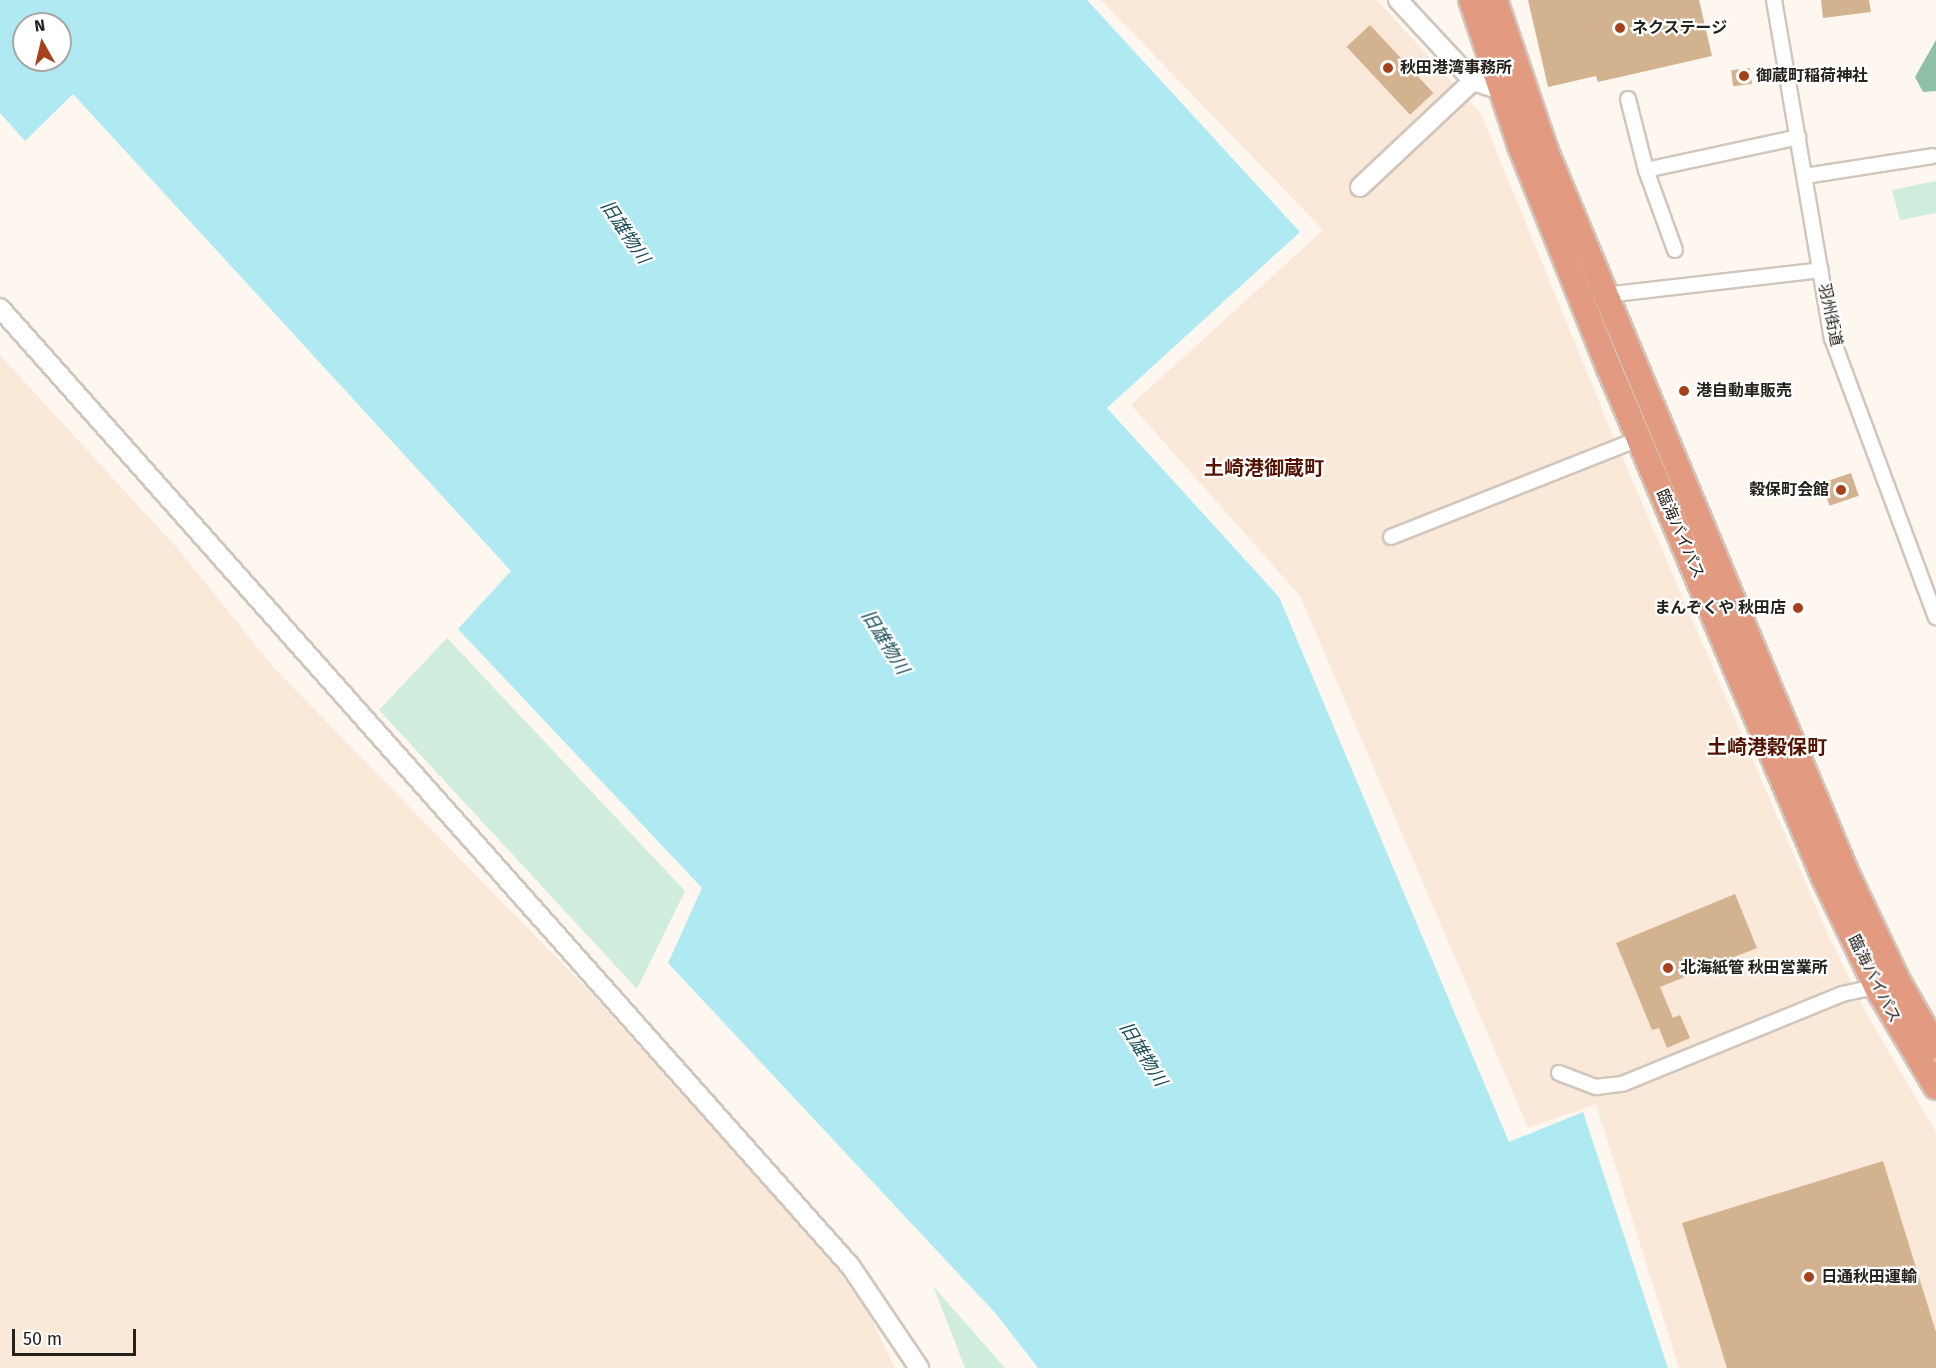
<!DOCTYPE html>
<html>
<head>
<meta charset="utf-8">
<style>
	body { margin:0 }
	#map { position:relative; width:1936px; height:1368px; overflow:hidden; background:#fef7f0; font-family:"Fira Sans","Noto Sans JP",sans-serif }
	div>[style] { position:absolute }
	.built>* { inset:0; background:#fae9d8 }
	.green>* { inset:0; background:#cfecdd }
	.forest>* { inset:0; background:#90bfa7 }
	.water>* { inset:0; background:#afeaf2 }
	.building>* { inset:0; background:#d3b28f; transform-origin:0 0 }
	.roads { filter:drop-shadow(2px 0 #d1c6bc) drop-shadow(-2px 0 #d1c6bc) drop-shadow(0 2px #d1c6bc) drop-shadow(0 -2px #d1c6bc) }
	.minor>* { height:14px; margin:-7px; padding:0 7px; transform-origin:7px; border-radius:7px; background:#fff }
	.tertiary>* { height:18px; margin:-9px; padding:0 9px; transform-origin:9px; border-radius:9px; background:#fff }
	.trunk>* { height:24px; margin:-12px; padding:0 12px; transform-origin:12px; border-radius:12px; background:#e29a80 }
	.dots>* { width:16px; height:16px; translate:-50% -50%; box-sizing:border-box; border:3px solid #fff; border-radius:50% }
	span { translate:-50% -50%; white-space:nowrap; text-align:center; line-height:1.15; -webkit-text-stroke:4.5px #fff; paint-order:stroke }
	.poi-label { font-size:16px; color:#25211d; font-weight:700 }
	.left { translate:0 -50%; text-align:left }
	.right { translate:-100% -50%; text-align:right }
	.street-label { font-size:16px; color:#25211d }
	.water-label { font-size:18px; color:#174b52; font-style:italic }
	.quarter-label { font-size:20px; color:#541300; font-weight:700 }
	.north { position:absolute; left:12px; top:12px; width:60px; height:60px; box-sizing:border-box; background:#fff; border:2px solid #a8a6a5; border-radius:50%; rotate:352deg; font-size:16px; font-weight:700; line-height:24px; text-align:center; color:#25211d }
	.north::after { content:''; display:block; margin:auto; width:21px; height:27px; background:#a7411b; clip-path:polygon(50% 0,100% 100%,50% 72%,0 100%) }
	.scale { position:absolute; left:12px; top:1329px; width:124px; height:27px; box-sizing:border-box; border:3px solid #25211d; border-top:0; padding-left:8px; font-size:18px; line-height:21px; white-space:nowrap; color:#25211d; -webkit-text-stroke:4px #fff; paint-order:stroke }
</style>
</head>
<body>
<div id="map">
	<div class="built">
		<div style="clip-path:polygon(1101px 0,1377px 0,1481px 114px,1611px 431px,1826px 930px,1866px 1013px,1936px 1132px,1936px 1368px,1679px 1368px,1596px 1104px,1528px 1128px,1300px 596px,1131px 405px,1323px 230px)"></div>
		<div style="clip-path:polygon(0 355px,176px 547px,276px 670px,589px 991px,818px 1244px,867px 1310px,895px 1368px,0 1368px)"></div>
	</div>
	<div class="green">
		<div style="clip-path:polygon(1936px 181px,1936px 213px,1900px 220px,1892px 190px)"></div>
		<div style="clip-path:polygon(447px 638px,685px 891px,637px 989px,379px 710px)"></div>
		<div style="clip-path:polygon(933px 1286px,1005px 1368px,965px 1368px)"></div>
	</div>
	<div class="forest">
		<div style="clip-path:polygon(1936px 40px,1936px 91px,1923px 92px,1915px 77px)"></div>
	</div>
	<div class="water">
		<div style="clip-path:polygon(evenodd,0 0,1087px 0,1300px 232px,1107px 408px,1279px 597px,1509px 1142px,1583px 1112px,1668px 1368px,1038px 1368px,997px 1315px,668px 963px,702px 888px,458px 629px,511px 571px,73px 94px,25px 141px,0 113px,0 0,24px 24px,60px 24px,60px 60px,24px 60px,24px 24px)"></div>
	</div>
	<div class="building">
		<div style="clip-path:polygon(1528px 0,1699px 0,1712px 56px,1598px 82px,1596px 76px,1548px 87px)"></div>
		<div style="clip-path:polygon(1821px 0,1869px 0,1871px 12px,1823px 18px)"></div>
		<div style="left:1370px;top:25px;width:93px;height:32px;rotate:47deg"></div>
		<div style="left:1750px;top:68px;width:16px;height:19px;rotate:83deg"></div>
		<div style="left:1851px;top:473px;width:24px;height:31px;rotate:71deg"></div>
		<div style="clip-path:polygon(1735px 894px,1757px 948px,1660px 987px,1673px 1018px,1680px 1015px,1690px 1038px,1667px 1048px,1659px 1028px,1652px 1030px,1616px 943px)"></div>
		<div style="clip-path:polygon(1883px 1161px,1936px 1332px,1936px 1368px,1727px 1368px,1682px 1223px)"></div>
	</div>
	<div class="roads">
		<div class="minor">
			<div style="left:1774px;top:0;width:343px;rotate:80.3deg"></div>
			<div style="left:1832px;top:338px;width:298px;rotate:69.6deg"></div>
			<div style="left:1628px;top:99px;width:73px;rotate:75.8deg"></div>
			<div style="left:1646px;top:170px;width:85px;rotate:70.1deg"></div>
			<div style="left:1646px;top:170px;width:156px;rotate:-12.2deg"></div>
			<div style="left:1805px;top:176px;width:129px;rotate:-8.9deg"></div>
			<div style="left:1606px;top:295px;width:216px;rotate:-6.6deg"></div>
			<div style="left:1391px;top:537px;width:266px;rotate:-21.6deg"></div>
			<div style="left:1559px;top:1073px;width:40px;rotate:21deg"></div>
			<div style="left:1596px;top:1087px;width:26px;rotate:-7deg"></div>
			<div style="left:1622px;top:1084px;width:238px;rotate:-22.2deg"></div>
			<div style="left:1842px;top:994px;width:40px;rotate:-12deg"></div>
		</div>
		<div class="tertiary">
			<div style="left:1398px;top:0;width:110px;rotate:47.2deg"></div>
			<div style="left:1473px;top:81px;width:38px;rotate:18deg"></div>
			<div style="left:1360px;top:187px;width:155px;rotate:-43.2deg"></div>
			<div style="left:0;top:308px;width:1282px;rotate:48.41deg"></div>
			<div style="left:851px;top:1267px;width:122px;rotate:56deg"></div>
		</div>
		<div class="trunk">
			<div style="left:1471px;top:0;width:154px;rotate:71.4deg"></div>
			<div style="left:1520px;top:146px;width:239px;rotate:68.2deg"></div>
			<div style="left:1609px;top:368px;width:553px;rotate:67.14deg"></div>
			<div style="left:1824px;top:878px;width:122px;rotate:64.3deg"></div>
			<div style="left:1877px;top:988px;width:115px;rotate:59.2deg"></div>
			<div style="left:1495px;top:0;width:159px;rotate:71.3deg"></div>
			<div style="left:1546px;top:151px;width:785px;rotate:67.39deg"></div>
			<div style="left:1848px;top:876px;width:116px;rotate:64.5deg"></div>
			<div style="left:1898px;top:981px;width:76px;rotate:60.1deg"></div>
		</div>
	</div>
	<div class="dots">
		<div style="left:1620px;top:28px;background:#a7411b"></div>
		<div style="left:1388px;top:68px;background:#a7411b"></div>
		<div style="left:1744px;top:76px;background:#a7411b"></div>
		<div style="left:1684px;top:391px;background:#a7411b"></div>
		<div style="left:1841px;top:490px;background:#a7411b"></div>
		<div style="left:1798px;top:608px;background:#a7411b"></div>
		<div style="left:1668px;top:968px;background:#a7411b"></div>
		<div style="left:1809px;top:1277px;background:#a7411b"></div>
	</div>
	<div class="poi-label">
		<span class="left" style="left:1632px;top:28px">ネクステージ</span>
		<span class="left" style="left:1400px;top:68px">秋田港湾事務所</span>
		<span class="left" style="left:1756px;top:76px">御蔵町稲荷神社</span>
		<span class="left" style="left:1696px;top:391px">港自動車販売</span>
		<span class="right" style="left:1829px;top:490px">穀保町会館</span>
		<span class="right" style="left:1786px;top:608px">まんぞくや 秋田店</span>
		<span class="left" style="left:1680px;top:968px">北海紙管 秋田営業所</span>
		<span class="left" style="left:1821px;top:1277px">日通秋田運輸</span>
	</div>
	<div class="street-label">
		<span style="left:1830px;top:315px;rotate:78deg">羽州街道</span>
		<span style="left:1680px;top:534px;rotate:66deg">臨海バイパス</span>
		<span style="left:1874px;top:979px;rotate:63deg">臨海バイパス</span>
	</div>
	<div class="water-label">
		<span style="left:625px;top:232px;rotate:56deg">旧雄物川</span>
		<span style="left:885px;top:642px;rotate:58deg">旧雄物川</span>
		<span style="left:1143px;top:1054px;rotate:58deg">旧雄物川</span>
	</div>
	<div class="quarter-label">
		<span style="left:1264px;top:468px">土崎港御蔵町</span>
		<span style="left:1767px;top:747px">土崎港穀保町</span>
	</div>
	<div class="north">N</div>
	<div class="scale">50 m</div>
</div>
</body>
</html>
